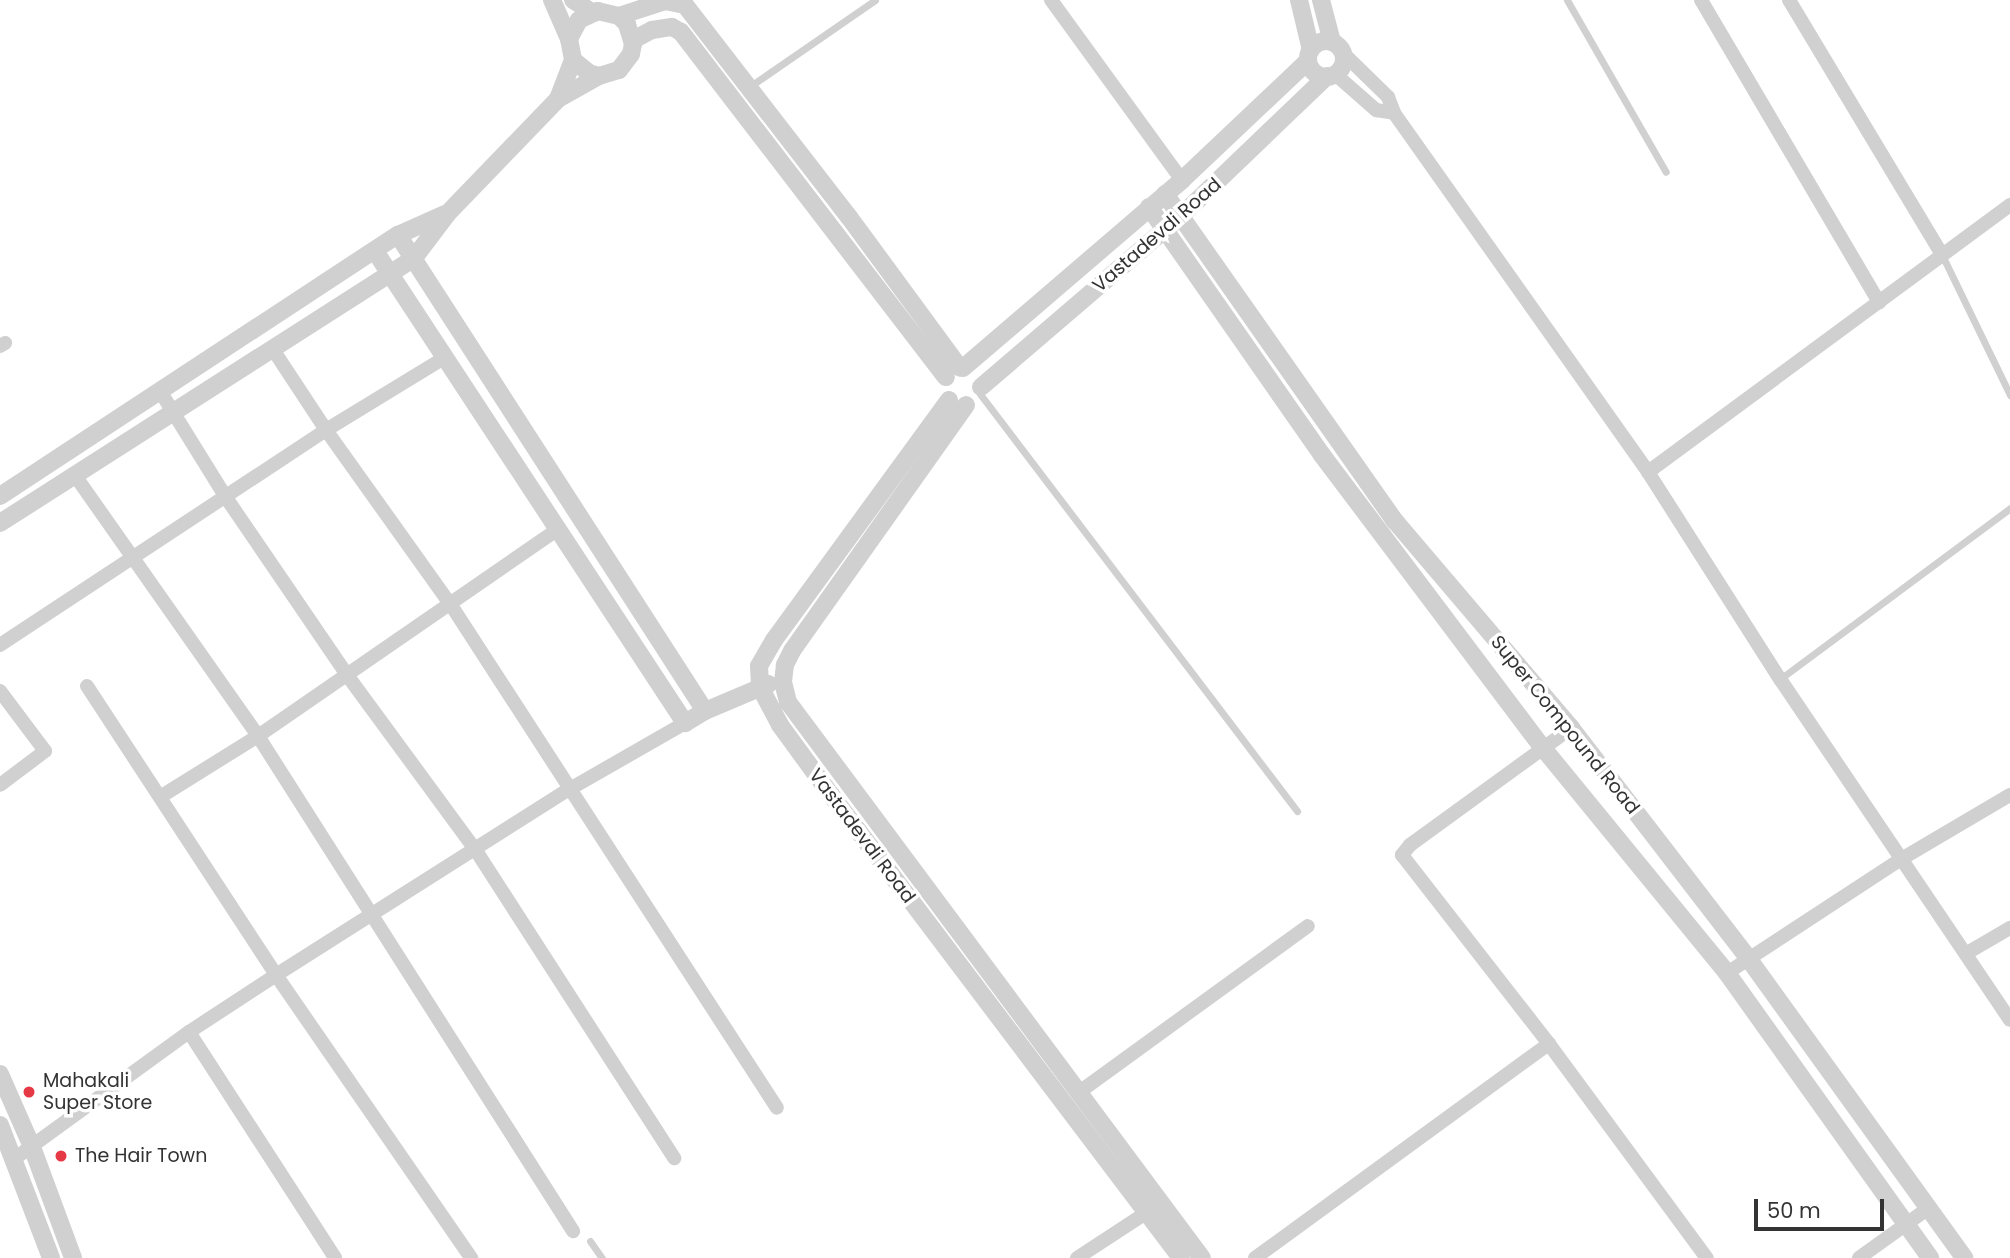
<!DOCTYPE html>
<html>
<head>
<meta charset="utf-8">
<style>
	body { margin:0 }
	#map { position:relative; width:2010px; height:1258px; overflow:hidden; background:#fff; font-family:Poppins,sans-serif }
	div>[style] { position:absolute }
	.service>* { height:7px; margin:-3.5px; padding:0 3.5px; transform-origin:3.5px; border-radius:3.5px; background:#d0d0d0 }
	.minor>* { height:14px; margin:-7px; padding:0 7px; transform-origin:7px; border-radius:7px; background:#d0d0d0 }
	.tertiary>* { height:18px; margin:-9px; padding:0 9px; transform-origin:9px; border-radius:9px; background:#d0d0d0 }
	.tertiary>.ring { margin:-9px; padding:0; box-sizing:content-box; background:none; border:18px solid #d0d0d0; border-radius:50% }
	.dots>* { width:19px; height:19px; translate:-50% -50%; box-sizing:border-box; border:4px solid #fff; border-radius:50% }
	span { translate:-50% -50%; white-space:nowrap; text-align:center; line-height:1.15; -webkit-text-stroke:7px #fff; paint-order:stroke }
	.street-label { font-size:19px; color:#333 }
	.poi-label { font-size:19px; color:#333 }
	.left { translate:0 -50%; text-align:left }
	.scale { position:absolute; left:1754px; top:1199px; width:130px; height:32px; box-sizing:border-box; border:4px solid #333; border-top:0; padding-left:9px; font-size:21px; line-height:24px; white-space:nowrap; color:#333; -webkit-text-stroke:5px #fff; paint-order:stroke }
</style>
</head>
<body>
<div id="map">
	<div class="service">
		<div style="left:1567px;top:0;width:198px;rotate:60.1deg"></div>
		<div style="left:749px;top:87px;width:153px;rotate:-34.6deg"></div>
		<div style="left:1942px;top:255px;width:156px;rotate:64.1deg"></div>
		<div style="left:980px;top:394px;width:524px;rotate:52.76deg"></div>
		<div style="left:1780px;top:679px;width:287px;rotate:-36.6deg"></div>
		<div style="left:590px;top:1241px;width:21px;rotate:55deg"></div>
	</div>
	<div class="minor">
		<div style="left:1051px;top:0;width:223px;rotate:54deg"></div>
		<div style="left:1701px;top:0;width:351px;rotate:59.5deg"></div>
		<div style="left:1789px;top:0;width:297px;rotate:59deg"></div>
		<div style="left:1344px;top:54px;width:62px;rotate:44.3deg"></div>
		<div style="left:1388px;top:97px;width:17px;rotate:69deg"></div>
		<div style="left:1394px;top:113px;width:440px;rotate:54.7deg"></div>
		<div style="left:1648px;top:472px;width:246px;rotate:57.5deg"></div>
		<div style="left:1780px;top:679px;width:411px;rotate:56deg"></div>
		<div style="left:1335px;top:74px;width:55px;rotate:41.3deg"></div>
		<div style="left:1376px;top:110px;width:18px;rotate:9deg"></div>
		<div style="left:0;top:346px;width:6px;rotate:-31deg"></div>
		<div style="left:272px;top:348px;width:98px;rotate:56.6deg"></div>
		<div style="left:326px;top:430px;width:215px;rotate:54.5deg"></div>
		<div style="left:451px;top:605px;width:599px;rotate:57.05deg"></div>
		<div style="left:160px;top:391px;width:123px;rotate:58.2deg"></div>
		<div style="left:225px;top:496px;width:217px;rotate:55.7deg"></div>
		<div style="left:347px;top:675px;width:216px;rotate:53.7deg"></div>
		<div style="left:475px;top:849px;width:368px;rotate:57.2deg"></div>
		<div style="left:1648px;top:472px;width:450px;rotate:-36.4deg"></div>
		<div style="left:74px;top:474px;width:320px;rotate:54.9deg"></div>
		<div style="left:258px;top:736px;width:587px;rotate:57.53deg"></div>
		<div style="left:0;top:645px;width:391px;rotate:-33.4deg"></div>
		<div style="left:326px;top:430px;width:138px;rotate:-31.4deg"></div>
		<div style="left:87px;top:686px;width:345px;rotate:56.8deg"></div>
		<div style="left:276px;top:975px;width:344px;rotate:55.4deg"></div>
		<div style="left:0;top:691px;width:75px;rotate:53.1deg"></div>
		<div style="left:45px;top:751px;width:56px;rotate:142.9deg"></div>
		<div style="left:1571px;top:728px;width:199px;rotate:144deg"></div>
		<div style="left:1410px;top:845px;width:13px;rotate:129deg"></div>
		<div style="left:1402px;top:855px;width:239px;rotate:52.1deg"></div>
		<div style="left:1549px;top:1044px;width:266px;rotate:53.6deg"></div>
		<div style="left:160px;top:797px;width:115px;rotate:-31.9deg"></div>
		<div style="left:258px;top:736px;width:366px;rotate:-34.6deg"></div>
		<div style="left:1967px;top:953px;width:50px;rotate:-30.2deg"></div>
		<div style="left:1727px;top:973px;width:210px;rotate:-33.2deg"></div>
		<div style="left:1903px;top:858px;width:124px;rotate:-30.5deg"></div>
		<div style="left:189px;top:1032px;width:269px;rotate:57.1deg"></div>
		<div style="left:1078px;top:1093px;width:284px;rotate:-36deg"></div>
		<div style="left:14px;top:1159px;width:216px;rotate:-36deg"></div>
		<div style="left:189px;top:1032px;width:104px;rotate:-33.2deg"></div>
		<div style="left:276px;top:975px;width:346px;rotate:-32.4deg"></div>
		<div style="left:568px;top:790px;width:135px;rotate:-29.8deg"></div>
		<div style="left:1077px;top:1258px;width:93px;rotate:-33.2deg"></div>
		<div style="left:1255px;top:1258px;width:364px;rotate:-36.1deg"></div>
		<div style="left:1859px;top:1258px;width:87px;rotate:-35.7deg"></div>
	</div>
	<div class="tertiary">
		<div style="left:552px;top:0;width:43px;rotate:66.4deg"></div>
		<div style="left:569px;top:39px;width:21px;rotate:79deg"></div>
		<div style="left:573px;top:60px;width:21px;rotate:39deg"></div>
		<div style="left:589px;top:73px;width:10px;rotate:17deg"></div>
		<div style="left:599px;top:76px;width:21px;rotate:-17deg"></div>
		<div style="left:619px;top:70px;width:20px;rotate:-53deg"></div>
		<div style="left:631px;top:54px;width:10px;rotate:-79deg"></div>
		<div style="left:633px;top:44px;width:21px;rotate:-107deg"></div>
		<div style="left:627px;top:24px;width:11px;rotate:-135deg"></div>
		<div style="left:619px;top:16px;width:22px;rotate:-167deg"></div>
		<div style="left:598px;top:11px;width:21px;rotate:155deg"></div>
		<div style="left:579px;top:20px;width:21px;rotate:118deg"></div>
		<div style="left:573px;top:0;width:24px;rotate:33deg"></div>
		<div style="left:1299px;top:0;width:51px;rotate:76.5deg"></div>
		<div style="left:1321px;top:0;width:43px;rotate:75.3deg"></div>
		<div style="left:619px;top:16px;width:48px;rotate:-18.1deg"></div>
		<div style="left:665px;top:1px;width:20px;rotate:11deg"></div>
		<div style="left:685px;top:5px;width:268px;rotate:52.3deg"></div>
		<div style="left:849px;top:217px;width:187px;rotate:53.7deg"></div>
		<div style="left:633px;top:40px;width:21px;rotate:-28deg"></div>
		<div style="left:652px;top:30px;width:20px;rotate:-9deg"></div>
		<div style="left:672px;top:27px;width:10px;rotate:29deg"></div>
		<div style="left:681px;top:32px;width:435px;rotate:52.5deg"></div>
		<div class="ring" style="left:1308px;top:41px;width:18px;height:18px"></div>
		<div style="left:558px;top:99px;width:42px;rotate:-69deg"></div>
		<div style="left:1165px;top:194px;width:400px;rotate:54.9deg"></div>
		<div style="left:1395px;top:521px;width:272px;rotate:49.6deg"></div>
		<div style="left:1571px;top:728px;width:290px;rotate:52.4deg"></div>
		<div style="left:1748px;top:958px;width:370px;rotate:54.2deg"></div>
		<div style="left:1149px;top:207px;width:302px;rotate:55.1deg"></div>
		<div style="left:1322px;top:455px;width:367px;rotate:53deg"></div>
		<div style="left:1543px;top:748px;width:291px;rotate:50.7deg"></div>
		<div style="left:1727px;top:973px;width:350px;rotate:54.5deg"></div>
		<div style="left:398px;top:235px;width:566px;rotate:57.18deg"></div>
		<div style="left:375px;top:251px;width:565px;rotate:56.7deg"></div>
		<div style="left:685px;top:723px;width:23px;rotate:-31deg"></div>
		<div style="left:705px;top:711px;width:69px;rotate:-22.9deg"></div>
		<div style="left:963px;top:368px;width:289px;rotate:-40.6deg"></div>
		<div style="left:1182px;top:180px;width:173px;rotate:-43.4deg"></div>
		<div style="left:981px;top:387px;width:265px;rotate:-40.6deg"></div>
		<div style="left:1182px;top:215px;width:201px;rotate:-43.8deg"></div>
		<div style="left:949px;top:400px;width:297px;rotate:126.1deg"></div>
		<div style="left:774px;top:640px;width:30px;rotate:120deg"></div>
		<div style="left:759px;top:666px;width:21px;rotate:87deg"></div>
		<div style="left:760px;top:687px;width:43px;rotate:62.2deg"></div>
		<div style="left:780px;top:725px;width:87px;rotate:53.9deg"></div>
		<div style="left:831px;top:795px;width:580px;rotate:52.91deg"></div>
		<div style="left:966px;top:405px;width:301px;rotate:125.3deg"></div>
		<div style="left:792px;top:651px;width:16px;rotate:117deg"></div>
		<div style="left:785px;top:665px;width:17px;rotate:97deg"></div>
		<div style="left:783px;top:682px;width:21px;rotate:76deg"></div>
		<div style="left:788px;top:702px;width:693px;rotate:53.33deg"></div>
		<div style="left:0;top:496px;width:476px;rotate:-33.3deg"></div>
		<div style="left:398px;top:235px;width:51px;rotate:-24.1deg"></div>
		<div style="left:0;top:523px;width:492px;rotate:-32.6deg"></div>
		<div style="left:414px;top:258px;width:56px;rotate:-52.9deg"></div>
		<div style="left:448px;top:213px;width:158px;rotate:-46deg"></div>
		<div style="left:558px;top:99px;width:47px;rotate:-29.3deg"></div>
		<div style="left:0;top:1074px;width:80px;rotate:66.3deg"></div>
		<div style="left:32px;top:1147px;width:118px;rotate:69.7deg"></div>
		<div style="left:0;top:1125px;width:142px;rotate:69deg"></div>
	</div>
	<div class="dots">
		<div style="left:29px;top:1092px;background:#e63946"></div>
		<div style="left:61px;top:1156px;background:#e63946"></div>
	</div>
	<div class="street-label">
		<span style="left:1157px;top:235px;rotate:-41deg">Vastadevdi Road</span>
		<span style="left:1565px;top:725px;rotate:51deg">Super Compound Road</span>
		<span style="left:862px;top:836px;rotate:53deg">Vastadevdi Road</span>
	</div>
	<div class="poi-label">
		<span class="left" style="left:43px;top:1092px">Mahakali<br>Super Store</span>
		<span class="left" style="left:75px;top:1156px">The Hair Town</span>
	</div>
	<div class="scale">50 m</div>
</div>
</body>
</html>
